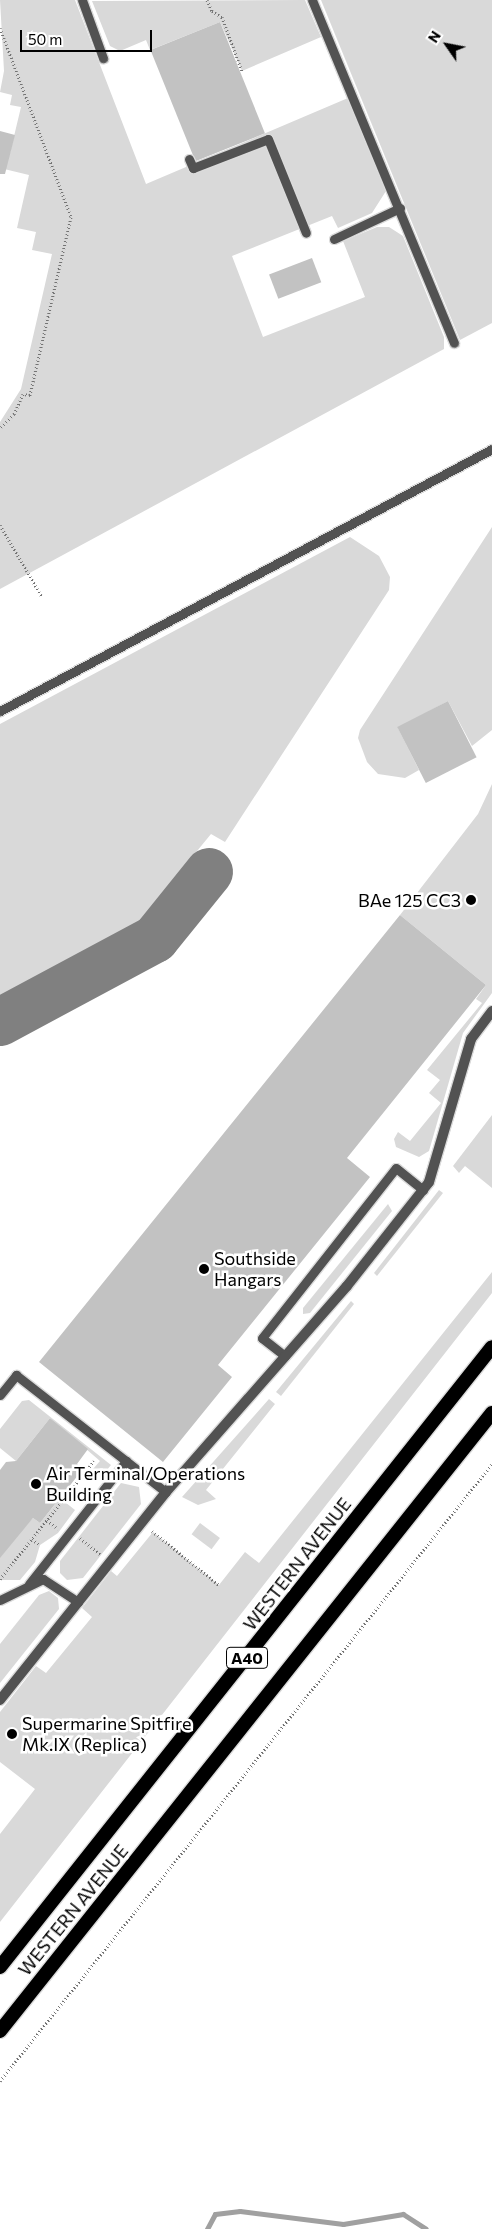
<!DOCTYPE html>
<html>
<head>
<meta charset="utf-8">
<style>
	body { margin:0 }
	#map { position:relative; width:492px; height:2229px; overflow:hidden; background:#fff; font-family:Commissioner,sans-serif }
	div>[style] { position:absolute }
	.green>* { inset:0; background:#d9d9d9; transform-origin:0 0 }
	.stream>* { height:5px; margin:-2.5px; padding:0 2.5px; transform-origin:2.5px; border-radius:2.5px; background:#a0a0a0 }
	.taxiway>* { height:48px; margin:-24px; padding:0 24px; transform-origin:24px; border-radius:24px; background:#808080 }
	.building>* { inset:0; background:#c2c2c2; transform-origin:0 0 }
	.path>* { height:3px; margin-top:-1.5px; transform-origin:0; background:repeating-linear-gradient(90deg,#747474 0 1px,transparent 0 3.5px) }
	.roads { filter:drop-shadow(1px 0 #dbdbdb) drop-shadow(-1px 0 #dbdbdb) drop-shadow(0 1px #dbdbdb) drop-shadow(0 -1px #dbdbdb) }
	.service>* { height:9px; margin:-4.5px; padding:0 4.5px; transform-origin:4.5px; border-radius:4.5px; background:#525252 }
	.minor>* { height:10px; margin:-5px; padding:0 5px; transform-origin:5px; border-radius:5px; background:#525252 }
	.trunk>* { height:14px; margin:-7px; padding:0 7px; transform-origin:7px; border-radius:7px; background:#000 }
	.dots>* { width:14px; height:14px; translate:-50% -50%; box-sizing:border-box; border:2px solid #fff; border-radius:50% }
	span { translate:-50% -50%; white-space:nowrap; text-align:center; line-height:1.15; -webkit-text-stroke:5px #fff; paint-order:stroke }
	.shield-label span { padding:1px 4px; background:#fff; border:1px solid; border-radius:4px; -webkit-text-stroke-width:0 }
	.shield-label { font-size:16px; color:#000; font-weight:700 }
	.poi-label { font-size:18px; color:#000 }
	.right { translate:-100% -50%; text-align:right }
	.left { translate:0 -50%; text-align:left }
	.street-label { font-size:18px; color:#000 }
	.north { position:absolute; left:422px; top:20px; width:50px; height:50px; -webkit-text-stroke:4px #fff; paint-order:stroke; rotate:303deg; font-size:14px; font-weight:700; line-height:20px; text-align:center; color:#000 }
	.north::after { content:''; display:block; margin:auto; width:18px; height:22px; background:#000; clip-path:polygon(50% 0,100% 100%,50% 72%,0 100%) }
	.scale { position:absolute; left:20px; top:30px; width:132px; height:22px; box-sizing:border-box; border:2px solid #000; border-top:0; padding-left:6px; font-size:15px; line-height:18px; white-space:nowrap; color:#000; -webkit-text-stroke:4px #fff; paint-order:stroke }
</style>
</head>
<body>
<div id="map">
	<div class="green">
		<div style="clip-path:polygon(0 0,75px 0,146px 184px,348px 98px,386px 191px,372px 213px,338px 228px,332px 216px,232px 256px,263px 337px,365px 297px,343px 241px,377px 227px,389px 227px,403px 236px,444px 337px,444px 349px,0 589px,0 422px,21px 389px,52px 254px,32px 250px,36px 232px,17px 228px,29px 175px,0 168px,10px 153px,21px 107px,10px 105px,12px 95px,0 92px,4px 71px)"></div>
		<div style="clip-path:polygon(305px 0,321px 37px,242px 71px,220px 22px,150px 50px,146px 40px,120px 51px,110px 46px,92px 1px)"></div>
		<div style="clip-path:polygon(321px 0,492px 0,492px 323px,460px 340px)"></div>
		<div style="clip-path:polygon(492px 527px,492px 730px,472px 746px,448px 701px,398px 728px,419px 770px,405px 778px,378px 774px,367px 762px,358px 738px,360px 730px)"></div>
		<div style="clip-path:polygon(350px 537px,379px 556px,390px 577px,389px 590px,225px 842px,211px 834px,138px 923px,0 996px,0 724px)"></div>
		<div style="clip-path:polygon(492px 784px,492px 993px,463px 1033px,429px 1151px,419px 1157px,396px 1147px,394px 1139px,398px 1132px,410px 1141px,441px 1103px,429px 1093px,440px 1080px,427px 1070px,482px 1003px,476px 999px,486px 985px,400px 915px,478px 814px)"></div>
		<div style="clip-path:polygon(492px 1115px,492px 1188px,465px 1166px,459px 1173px,453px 1166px)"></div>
		<div style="clip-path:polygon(439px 1190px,443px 1193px,377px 1276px,374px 1273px)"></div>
		<div style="clip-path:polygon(388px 1204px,392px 1211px,310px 1313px,303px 1314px,303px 1308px)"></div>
		<div style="clip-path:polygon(492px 1272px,492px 1293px,0 1922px,0 1834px,35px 1789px,0 1762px,0 1712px,36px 1666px,46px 1673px,92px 1617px,82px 1608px,111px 1571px,117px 1576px,153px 1532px,219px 1585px,245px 1552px,259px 1563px)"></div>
		<div style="clip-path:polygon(351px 1301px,354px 1304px,281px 1396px,276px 1392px)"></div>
		<div style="clip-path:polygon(269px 1399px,275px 1404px,206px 1490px,216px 1499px,198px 1505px,182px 1497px)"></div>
		<div style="clip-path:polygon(29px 1400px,111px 1465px,102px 1476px,93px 1469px,100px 1461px,50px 1418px,16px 1461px,0 1448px,0 1429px,22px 1401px)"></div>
		<div style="clip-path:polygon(121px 1483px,139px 1487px,141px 1504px,83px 1578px,67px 1580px,60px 1573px,60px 1561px)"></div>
		<div style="clip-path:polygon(60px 1498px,75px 1510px,58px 1533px,40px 1545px,35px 1562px,20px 1580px,0 1580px,0 1554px,33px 1518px,40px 1523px)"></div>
		<div style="left:200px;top:1523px;width:25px;height:14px;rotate:37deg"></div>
		<div style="clip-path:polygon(49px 1591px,58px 1598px,59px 1609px,0 1683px,0 1644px,39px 1595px)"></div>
	</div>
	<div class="stream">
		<div style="left:207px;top:2229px;width:17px;rotate:-62deg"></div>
		<div style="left:215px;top:2214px;width:25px;rotate:-7deg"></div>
		<div style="left:240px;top:2211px;width:104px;rotate:7.2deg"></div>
		<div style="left:343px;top:2224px;width:61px;rotate:-9.5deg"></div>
		<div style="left:403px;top:2214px;width:27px;rotate:33deg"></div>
	</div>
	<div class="taxiway">
		<div style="left:0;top:1022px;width:176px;rotate:-28.2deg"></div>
		<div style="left:155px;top:939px;width:86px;rotate:-51.1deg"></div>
	</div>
	<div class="building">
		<div style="left:220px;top:22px;width:120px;height:75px;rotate:68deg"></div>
		<div style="clip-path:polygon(0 131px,15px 135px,5px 174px,0 174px)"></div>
		<div style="left:312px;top:258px;width:26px;height:46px;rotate:69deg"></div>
		<div style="left:448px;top:701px;width:63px;height:57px;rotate:63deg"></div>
		<div style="clip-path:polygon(400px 915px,486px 985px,347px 1158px,370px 1177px,218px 1365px,232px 1377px,163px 1462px,39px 1362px)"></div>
		<div style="clip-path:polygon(50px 1418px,88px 1449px,77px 1464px,83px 1469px,40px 1523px,33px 1518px,0 1558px,0 1470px,6px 1462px,16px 1461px)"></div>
	</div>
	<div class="path">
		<div style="left:207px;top:0;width:12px;rotate:66deg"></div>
		<div style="left:212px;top:11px;width:12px;rotate:31deg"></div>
		<div style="left:222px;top:17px;width:58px;rotate:69.7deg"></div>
		<div style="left:0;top:28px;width:202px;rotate:69.4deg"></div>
		<div style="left:71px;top:217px;width:183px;rotate:103deg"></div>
		<div style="left:30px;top:395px;width:7px;rotate:-172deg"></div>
		<div style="left:23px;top:394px;width:22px;rotate:114deg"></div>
		<div style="left:14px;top:414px;width:20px;rotate:135deg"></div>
		<div style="left:0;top:525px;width:83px;rotate:59.7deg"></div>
		<div style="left:47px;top:1520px;width:14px;rotate:39deg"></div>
		<div style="left:152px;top:1531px;width:86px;rotate:38.9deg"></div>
		<div style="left:80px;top:1538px;width:26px;rotate:39deg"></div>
		<div style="left:32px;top:1539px;width:10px;rotate:37deg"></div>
		<div style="left:0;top:1579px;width:151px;rotate:-51.5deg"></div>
		<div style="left:0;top:2081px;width:789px;rotate:-51.43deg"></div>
	</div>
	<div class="roads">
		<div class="service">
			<div style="left:82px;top:0;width:62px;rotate:70.1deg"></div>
			<div style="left:312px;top:0;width:371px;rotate:67.5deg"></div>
			<div style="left:189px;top:159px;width:10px;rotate:66deg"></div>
			<div style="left:193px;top:168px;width:80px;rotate:-21.1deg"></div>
			<div style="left:268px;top:139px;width:101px;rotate:68deg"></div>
			<div style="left:334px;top:239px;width:73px;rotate:-25.2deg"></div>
			<div style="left:0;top:711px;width:557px;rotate:-28.04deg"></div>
			<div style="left:285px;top:1356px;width:29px;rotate:-142deg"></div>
			<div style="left:262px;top:1338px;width:216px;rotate:-51.8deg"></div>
			<div style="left:396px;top:1168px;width:35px;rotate:39deg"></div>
			<div style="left:0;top:1395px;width:26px;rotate:-51deg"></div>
			<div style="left:16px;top:1375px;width:190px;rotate:38deg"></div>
			<div style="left:29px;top:1584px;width:157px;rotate:-51.7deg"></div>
			<div style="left:0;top:1600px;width:48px;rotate:-26deg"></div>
			<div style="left:43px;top:1579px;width:42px;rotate:33.3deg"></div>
		</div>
		<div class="minor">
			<div style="left:0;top:1700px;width:266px;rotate:-51.4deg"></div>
			<div style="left:166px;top:1492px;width:274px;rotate:-48.7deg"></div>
			<div style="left:347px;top:1286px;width:132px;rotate:-51.7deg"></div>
			<div style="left:429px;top:1182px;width:149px;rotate:-73.6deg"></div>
			<div style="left:471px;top:1039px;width:35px;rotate:-53deg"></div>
		</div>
		<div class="trunk">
			<div style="left:0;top:1967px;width:791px;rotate:-51.57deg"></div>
			<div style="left:0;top:2031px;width:790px;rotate:-51.48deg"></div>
		</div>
	</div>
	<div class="dots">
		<div style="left:471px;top:900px;background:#000"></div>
		<div style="left:204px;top:1269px;background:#000"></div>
		<div style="left:36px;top:1484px;background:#000"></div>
		<div style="left:12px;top:1734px;background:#000"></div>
	</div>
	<div class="shield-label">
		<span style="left:247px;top:1658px">A40</span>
	</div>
	<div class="poi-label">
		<span class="right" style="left:461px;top:900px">BAe 125 CC3</span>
		<span class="left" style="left:214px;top:1269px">Southside<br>Hangars</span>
		<span class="left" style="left:46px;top:1484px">Air Terminal/Operations<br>Building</span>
		<span class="left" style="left:22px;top:1734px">Supermarine Spitfire<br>Mk.IX (Replica)</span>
	</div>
	<div class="street-label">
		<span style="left:297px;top:1564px;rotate:-52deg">WESTERN AVENUE</span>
		<span style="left:73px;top:1910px;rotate:-51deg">WESTERN AVENUE</span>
	</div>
	<div class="north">N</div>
	<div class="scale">50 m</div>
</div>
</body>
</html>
